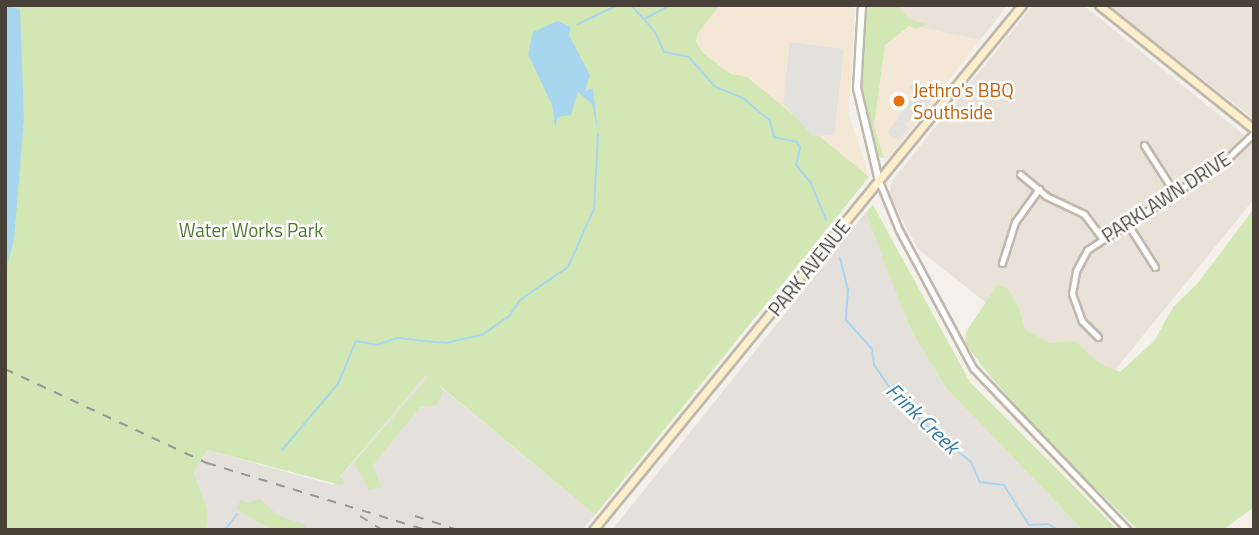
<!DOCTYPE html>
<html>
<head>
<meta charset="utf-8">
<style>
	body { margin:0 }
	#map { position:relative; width:1259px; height:535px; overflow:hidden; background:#f4f1ea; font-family:"Titillium Web",sans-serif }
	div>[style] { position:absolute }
	.residential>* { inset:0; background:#e8e2d8 }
	.commercial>* { inset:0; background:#f5e7d6 }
	.industrial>* { inset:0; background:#e4e0db }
	.green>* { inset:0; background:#d3e7b4 }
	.parking>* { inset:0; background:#e3e1de }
	.water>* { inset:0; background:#a8d6ef }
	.stream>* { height:2px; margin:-1px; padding:0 1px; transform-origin:1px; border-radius:1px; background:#a8d6ef }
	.roads { filter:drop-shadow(2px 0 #c0b8ac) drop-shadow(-2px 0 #c0b8ac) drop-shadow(0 2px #c0b8ac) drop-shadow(0 -2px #c0b8ac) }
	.minor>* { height:5px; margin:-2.5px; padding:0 2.5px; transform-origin:2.5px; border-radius:2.5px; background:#fff }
	.tertiary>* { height:6px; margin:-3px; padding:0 3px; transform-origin:3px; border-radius:3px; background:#fff }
	.secondary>* { height:7px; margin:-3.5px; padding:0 3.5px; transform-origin:3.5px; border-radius:3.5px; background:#fdefcb }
	.rail>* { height:2px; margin-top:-1px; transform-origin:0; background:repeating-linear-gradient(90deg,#989898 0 9px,transparent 0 18px) }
	.dots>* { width:19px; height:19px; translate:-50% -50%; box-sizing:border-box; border:4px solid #fff; border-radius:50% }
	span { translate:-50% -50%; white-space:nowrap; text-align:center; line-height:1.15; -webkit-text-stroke:5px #fff; paint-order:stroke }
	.food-label { font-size:19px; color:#c56008 }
	.left { translate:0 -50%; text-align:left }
	.street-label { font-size:19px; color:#484138 }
	.park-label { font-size:19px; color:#4d792c }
	.water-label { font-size:21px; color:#317daa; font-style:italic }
	.frame { position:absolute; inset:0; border:7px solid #484138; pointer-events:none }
</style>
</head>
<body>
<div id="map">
	<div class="residential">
		<div style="clip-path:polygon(889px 5px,1008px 5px,980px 40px,888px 21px)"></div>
		<div style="clip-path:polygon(1033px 5px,1083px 5px,1254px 143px,1254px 199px,1098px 391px,918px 249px,889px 194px,892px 181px)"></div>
		<div style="clip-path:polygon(1107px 5px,1254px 5px,1254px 119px)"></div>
	</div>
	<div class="commercial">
		<div style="clip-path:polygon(720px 5px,849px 5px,855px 10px,849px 114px,869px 177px,690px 43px)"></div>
		<div style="clip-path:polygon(888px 21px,980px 40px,889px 158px,884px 158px,874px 126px)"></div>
	</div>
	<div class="industrial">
		<div style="clip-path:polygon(866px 212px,913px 334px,946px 388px,1083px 530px,612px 530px)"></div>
		<div style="clip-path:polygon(426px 375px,595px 515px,582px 530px,206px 530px,208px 512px,194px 472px,207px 450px,334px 485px)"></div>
	</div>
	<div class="green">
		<div style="clip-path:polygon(5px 5px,720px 5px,698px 33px,696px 42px,703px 53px,731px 74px,747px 77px,869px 177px,595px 515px,439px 385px,443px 392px,437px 405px,420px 407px,373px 465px,381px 487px,369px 490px,354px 463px,428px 377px,426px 375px,340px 477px,345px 483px,341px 485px,207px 450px,194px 472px,208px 512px,206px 530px,5px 530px)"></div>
		<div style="clip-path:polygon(866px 5px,897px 5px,909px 19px,927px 24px,916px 29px,909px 26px,885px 45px,874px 126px,884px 158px,878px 157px,867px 123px,861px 72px)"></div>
		<div style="clip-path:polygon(873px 205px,970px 382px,1118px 530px,1083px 530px,946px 388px,913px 334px,889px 275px,866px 212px)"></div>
		<div style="clip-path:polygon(1254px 208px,1254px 507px,1223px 530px,1138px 530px,1047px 441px,986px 371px,965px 343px,966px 332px,998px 284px,1008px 289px,1018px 306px,1025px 330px,1050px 343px,1075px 341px,1099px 363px,1120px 372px,1154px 341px,1173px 307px,1198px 283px)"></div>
		<div style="clip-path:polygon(241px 499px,248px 503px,260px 499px,279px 516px,304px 524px,308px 530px,272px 530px,236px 509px)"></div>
	</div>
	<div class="parking">
		<div style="clip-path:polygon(790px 42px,844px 49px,834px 135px,813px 136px,783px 104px)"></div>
		<div style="clip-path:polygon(912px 84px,939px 89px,928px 98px,930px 102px,916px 120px,912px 118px,906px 124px,909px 128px,899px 140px,894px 139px,887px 132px,897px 120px,901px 122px,898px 118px,914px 94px,919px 95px,908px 88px)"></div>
	</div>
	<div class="water">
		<div style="clip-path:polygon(5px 5px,20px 9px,24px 119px,14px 240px,5px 272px)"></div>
		<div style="clip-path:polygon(557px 21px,571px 27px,569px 35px,590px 75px,585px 91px,593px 88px,598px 134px,592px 104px,578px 92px,571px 115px,558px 117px,555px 127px,552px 105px,528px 54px,533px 32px)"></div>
	</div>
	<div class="stream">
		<div style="left:631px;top:5px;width:36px;rotate:48deg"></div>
		<div style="left:655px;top:32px;width:22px;rotate:66deg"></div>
		<div style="left:664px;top:52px;width:25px;rotate:11deg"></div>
		<div style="left:689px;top:57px;width:38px;rotate:49deg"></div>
		<div style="left:714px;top:86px;width:33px;rotate:23deg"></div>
		<div style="left:744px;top:99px;width:34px;rotate:40deg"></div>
		<div style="left:770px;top:121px;width:16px;rotate:76deg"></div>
		<div style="left:774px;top:137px;width:24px;rotate:12deg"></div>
		<div style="left:797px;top:142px;width:7px;rotate:63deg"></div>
		<div style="left:800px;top:148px;width:17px;rotate:103deg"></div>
		<div style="left:796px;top:165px;width:23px;rotate:50deg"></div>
		<div style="left:811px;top:183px;width:40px;rotate:68deg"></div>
		<div style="left:646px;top:18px;width:27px;rotate:-28deg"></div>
		<div style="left:578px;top:24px;width:44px;rotate:-25.4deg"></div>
		<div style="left:840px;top:258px;width:32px;rotate:76deg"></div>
		<div style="left:848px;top:289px;width:31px;rotate:94deg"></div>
		<div style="left:846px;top:320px;width:39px;rotate:48deg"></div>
		<div style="left:872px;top:349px;width:16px;rotate:83deg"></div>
		<div style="left:874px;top:365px;width:24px;rotate:55deg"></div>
		<div style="left:888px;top:385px;width:50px;rotate:47.4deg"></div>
		<div style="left:922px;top:422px;width:63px;rotate:39.2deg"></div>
		<div style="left:971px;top:462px;width:22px;rotate:66deg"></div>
		<div style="left:980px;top:482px;width:24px;rotate:7deg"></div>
		<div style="left:1004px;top:485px;width:47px;rotate:58deg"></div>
		<div style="left:1029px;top:525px;width:19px;rotate:-3deg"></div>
		<div style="left:1048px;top:524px;width:13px;rotate:29deg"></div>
		<div style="left:282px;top:450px;width:87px;rotate:-49.7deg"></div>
		<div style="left:338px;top:384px;width:47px;rotate:-67.3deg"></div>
		<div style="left:356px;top:341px;width:20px;rotate:11deg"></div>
		<div style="left:376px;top:345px;width:22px;rotate:-18deg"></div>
		<div style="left:397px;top:338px;width:49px;rotate:5.8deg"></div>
		<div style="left:446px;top:343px;width:37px;rotate:-13deg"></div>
		<div style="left:482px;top:335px;width:33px;rotate:-35deg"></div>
		<div style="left:509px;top:316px;width:19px;rotate:-55deg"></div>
		<div style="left:520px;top:300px;width:58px;rotate:-34.5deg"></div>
		<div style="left:568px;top:267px;width:64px;rotate:-65.9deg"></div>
		<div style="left:594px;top:209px;width:75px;rotate:-86.9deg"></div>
		<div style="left:225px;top:530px;width:20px;rotate:-53deg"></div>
	</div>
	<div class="roads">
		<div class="minor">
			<div style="left:1144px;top:145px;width:56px;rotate:57.4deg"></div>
			<div style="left:1020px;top:174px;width:34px;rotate:40deg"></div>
			<div style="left:1046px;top:196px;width:42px;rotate:25.3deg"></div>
			<div style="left:1084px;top:214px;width:30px;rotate:53deg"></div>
			<div style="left:879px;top:181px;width:53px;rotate:67.8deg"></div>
			<div style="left:899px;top:230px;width:157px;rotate:61.8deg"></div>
			<div style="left:973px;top:368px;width:224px;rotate:46.3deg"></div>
			<div style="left:1127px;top:223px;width:52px;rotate:57.5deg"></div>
			<div style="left:1002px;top:263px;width:43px;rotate:-72.4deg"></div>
			<div style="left:1015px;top:222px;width:41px;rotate:-54deg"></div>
			<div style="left:1098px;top:337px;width:23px;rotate:-135deg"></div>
			<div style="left:1082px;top:321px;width:29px;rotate:-110deg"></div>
			<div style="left:1072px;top:294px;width:23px;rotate:-80deg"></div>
			<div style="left:1076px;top:271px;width:24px;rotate:-62deg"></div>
			<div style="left:1087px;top:250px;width:167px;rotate:-33deg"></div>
			<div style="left:1227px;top:159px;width:37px;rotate:-44deg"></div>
		</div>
		<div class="tertiary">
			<div style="left:862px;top:5px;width:83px;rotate:93.4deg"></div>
			<div style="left:857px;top:88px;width:96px;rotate:76.7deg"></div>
		</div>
		<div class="secondary">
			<div style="left:1099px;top:5px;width:198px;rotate:38.7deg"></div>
			<div style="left:593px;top:530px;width:678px;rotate:-50.75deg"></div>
		</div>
	</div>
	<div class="rail">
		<div style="left:5px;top:369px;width:223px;rotate:25deg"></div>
		<div style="left:207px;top:463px;width:229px;rotate:17deg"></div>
		<div style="left:360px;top:516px;width:26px;rotate:32deg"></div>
		<div style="left:415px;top:516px;width:45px;rotate:18deg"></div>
	</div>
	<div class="dots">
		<div style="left:899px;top:101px;background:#e8710a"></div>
	</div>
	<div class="food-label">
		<span class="left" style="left:913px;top:101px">Jethro's BBQ<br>Southside</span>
	</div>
	<div class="street-label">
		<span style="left:1166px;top:197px;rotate:-33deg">PARKLAWN DRIVE</span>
		<span style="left:809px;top:268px;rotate:-51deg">PARK AVENUE</span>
	</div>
	<div class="park-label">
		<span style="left:251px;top:230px">Water Works Park</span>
	</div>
	<div class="water-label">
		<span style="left:923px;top:418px;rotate:44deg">Frink Creek</span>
	</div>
	<div class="frame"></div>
</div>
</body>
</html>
